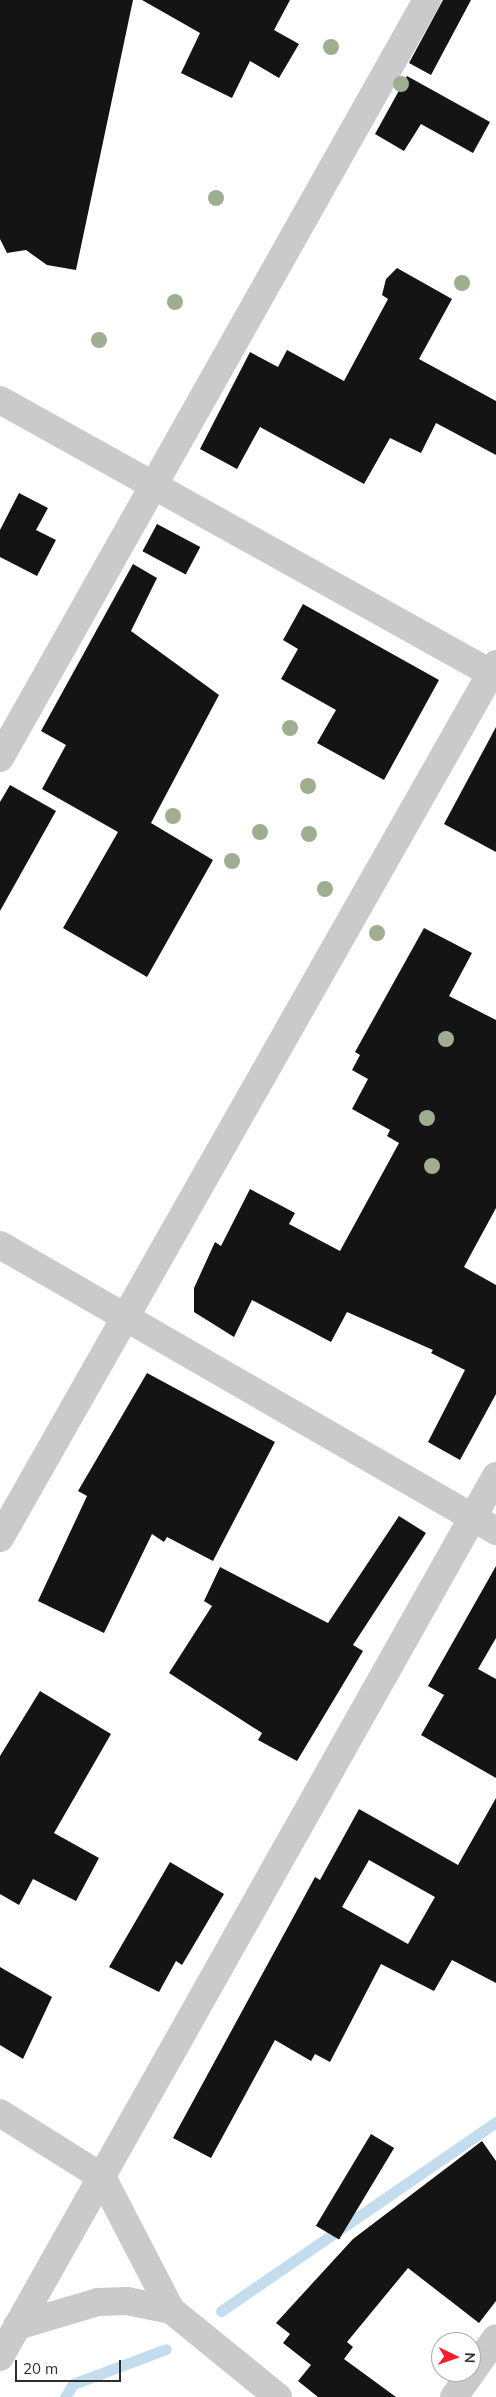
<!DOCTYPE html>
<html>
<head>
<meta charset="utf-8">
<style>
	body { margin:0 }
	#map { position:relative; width:496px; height:2397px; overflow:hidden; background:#fff; font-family:Mulish,sans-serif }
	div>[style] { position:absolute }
	.stream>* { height:11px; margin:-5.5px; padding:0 5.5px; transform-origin:5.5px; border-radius:5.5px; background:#c3ddee }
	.building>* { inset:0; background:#141414; transform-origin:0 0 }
	.street>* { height:28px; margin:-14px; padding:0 14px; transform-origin:14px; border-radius:14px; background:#cacaca }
	.trees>* { width:16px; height:16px; margin:-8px; border-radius:50%; background:#9fae91 }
	span { translate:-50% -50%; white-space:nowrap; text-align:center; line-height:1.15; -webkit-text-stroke:5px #fff; paint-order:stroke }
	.north { position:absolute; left:431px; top:2332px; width:50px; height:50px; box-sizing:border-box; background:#fff; border:1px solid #ababab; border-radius:50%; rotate:93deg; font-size:14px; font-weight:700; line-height:20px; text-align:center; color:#2d2d2d }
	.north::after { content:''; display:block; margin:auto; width:18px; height:22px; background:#f51e2f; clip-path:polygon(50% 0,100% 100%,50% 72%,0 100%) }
	.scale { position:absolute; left:15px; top:2360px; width:106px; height:22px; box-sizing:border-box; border:2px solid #2d2d2d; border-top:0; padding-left:6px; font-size:15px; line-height:18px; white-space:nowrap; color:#2d2d2d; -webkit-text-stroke:4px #fff; paint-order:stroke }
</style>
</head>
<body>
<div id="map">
	<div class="stream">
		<div style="left:221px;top:2311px;width:334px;rotate:-34.5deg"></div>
		<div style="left:65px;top:2397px;width:15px;rotate:-58deg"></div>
		<div style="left:73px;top:2384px;width:99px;rotate:-20.6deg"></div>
	</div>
	<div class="building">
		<div style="clip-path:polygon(0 0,133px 0,76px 270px,47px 265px,26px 250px,7px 253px,0 239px)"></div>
		<div style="clip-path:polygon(142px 0,290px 0,274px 30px,299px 44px,279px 78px,250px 61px,232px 98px,181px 73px,200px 33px)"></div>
		<div style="clip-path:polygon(443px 0,471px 0,431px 75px,409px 63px)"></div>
		<div style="clip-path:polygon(407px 76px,490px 122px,473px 153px,421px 124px,404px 151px,375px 134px)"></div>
		<div style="clip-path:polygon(397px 268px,452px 299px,419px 359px,496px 401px,496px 455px,436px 423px,421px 453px,390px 438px,364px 484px,260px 427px,237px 469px,200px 449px,250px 352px,278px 367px,287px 350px,344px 381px,388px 299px,382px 295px,386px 279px)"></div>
		<div style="clip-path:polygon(19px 493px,48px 508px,36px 530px,56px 540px,37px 576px,0 557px,0 530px)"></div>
		<div style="left:157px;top:524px;width:49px;height:31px;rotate:28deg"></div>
		<div style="clip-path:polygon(133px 564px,157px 578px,131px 631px,219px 695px,151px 823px,213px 860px,147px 977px,63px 928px,118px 832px,42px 789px,66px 745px,41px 731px)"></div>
		<div style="clip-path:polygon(303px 604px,439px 680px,384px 780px,317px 743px,336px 710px,281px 679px,298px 649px,283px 640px)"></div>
		<div style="clip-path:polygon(496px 727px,496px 852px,444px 824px)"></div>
		<div style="clip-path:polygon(10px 785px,56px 811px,0 911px,0 802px)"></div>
		<div style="clip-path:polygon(424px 928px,472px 953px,449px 996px,496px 1020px,496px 1208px,464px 1267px,496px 1285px,496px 1394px,460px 1460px,428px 1442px,465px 1370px,431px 1353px,433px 1350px,347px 1312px,331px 1342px,252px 1300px,234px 1337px,194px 1312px,194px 1288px,215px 1242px,221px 1246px,250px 1189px,295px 1213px,289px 1224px,340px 1251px,399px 1143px,387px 1136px,390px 1130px,352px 1109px,368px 1079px,352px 1070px,360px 1055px,355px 1052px)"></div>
		<div style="clip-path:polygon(147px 1373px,275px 1442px,213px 1561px,167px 1537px,164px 1542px,152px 1534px,104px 1633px,38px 1601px,87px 1496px,78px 1491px)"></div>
		<div style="clip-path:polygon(399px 1516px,426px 1533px,353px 1645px,363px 1651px,297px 1761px,258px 1740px,262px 1733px,169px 1673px,212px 1606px,204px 1601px,220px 1567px,328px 1623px)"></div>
		<div style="clip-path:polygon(496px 1566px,496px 1638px,478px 1669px,496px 1679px,496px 1778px,421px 1735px,444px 1695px,428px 1686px)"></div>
		<div style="clip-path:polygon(40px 1691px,111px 1734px,54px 1833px,99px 1858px,76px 1901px,33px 1879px,19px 1905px,0 1894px,0 1756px)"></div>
		<div style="clip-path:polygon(evenodd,496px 1798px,496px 1983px,452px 1960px,434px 1991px,381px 1964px,330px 2062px,315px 2054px,311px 2061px,275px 2040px,211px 2158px,173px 2138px,295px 1914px,315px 1877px,320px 1880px,359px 1809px,458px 1865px,496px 1798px,369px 1860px,435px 1897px,408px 1944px,342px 1907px,369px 1860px)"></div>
		<div style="clip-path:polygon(170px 1862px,224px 1894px,182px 1965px,176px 1961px,159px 1992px,109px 1967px)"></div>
		<div style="clip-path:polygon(0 1967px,52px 1997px,23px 2059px,0 2045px)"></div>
		<div style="left:371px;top:2134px;width:27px;height:107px;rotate:31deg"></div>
		<div style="clip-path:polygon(482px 2141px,496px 2161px,496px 2301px,479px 2323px,408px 2268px,347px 2342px,353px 2347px,344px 2359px,396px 2397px,318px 2397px,298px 2381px,311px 2365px,283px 2343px,290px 2334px,276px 2323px,353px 2239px)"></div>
	</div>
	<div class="street">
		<div style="left:0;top:400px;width:568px;rotate:29.09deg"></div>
		<div style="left:0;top:758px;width:870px;rotate:-60.61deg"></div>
		<div style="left:0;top:1245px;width:573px;rotate:29.97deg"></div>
		<div style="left:0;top:1538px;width:1005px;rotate:-60.42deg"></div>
		<div style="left:0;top:2113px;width:120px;rotate:32.1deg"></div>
		<div style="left:102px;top:2177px;width:150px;rotate:62.6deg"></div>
		<div style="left:171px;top:2310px;width:138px;rotate:39.1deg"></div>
		<div style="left:17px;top:2326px;width:84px;rotate:-16.5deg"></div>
		<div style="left:98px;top:2302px;width:29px;rotate:-2deg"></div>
		<div style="left:127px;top:2301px;width:45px;rotate:11.6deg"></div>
		<div style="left:0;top:2357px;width:1011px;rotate:-60.62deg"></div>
		<div style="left:454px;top:2397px;width:72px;rotate:-54.6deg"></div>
	</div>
	<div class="trees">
		<div style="left:331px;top:47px"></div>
		<div style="left:401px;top:84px"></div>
		<div style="left:216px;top:198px"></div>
		<div style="left:462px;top:283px"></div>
		<div style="left:175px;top:302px"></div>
		<div style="left:99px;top:340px"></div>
		<div style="left:290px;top:728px"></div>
		<div style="left:308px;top:786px"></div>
		<div style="left:173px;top:816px"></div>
		<div style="left:260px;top:832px"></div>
		<div style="left:309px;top:834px"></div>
		<div style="left:232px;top:861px"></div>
		<div style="left:325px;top:889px"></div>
		<div style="left:377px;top:933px"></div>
		<div style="left:446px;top:1039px"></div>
		<div style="left:427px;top:1118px"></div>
		<div style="left:432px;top:1166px"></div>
	</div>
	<div class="north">N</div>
	<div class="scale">20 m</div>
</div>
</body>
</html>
